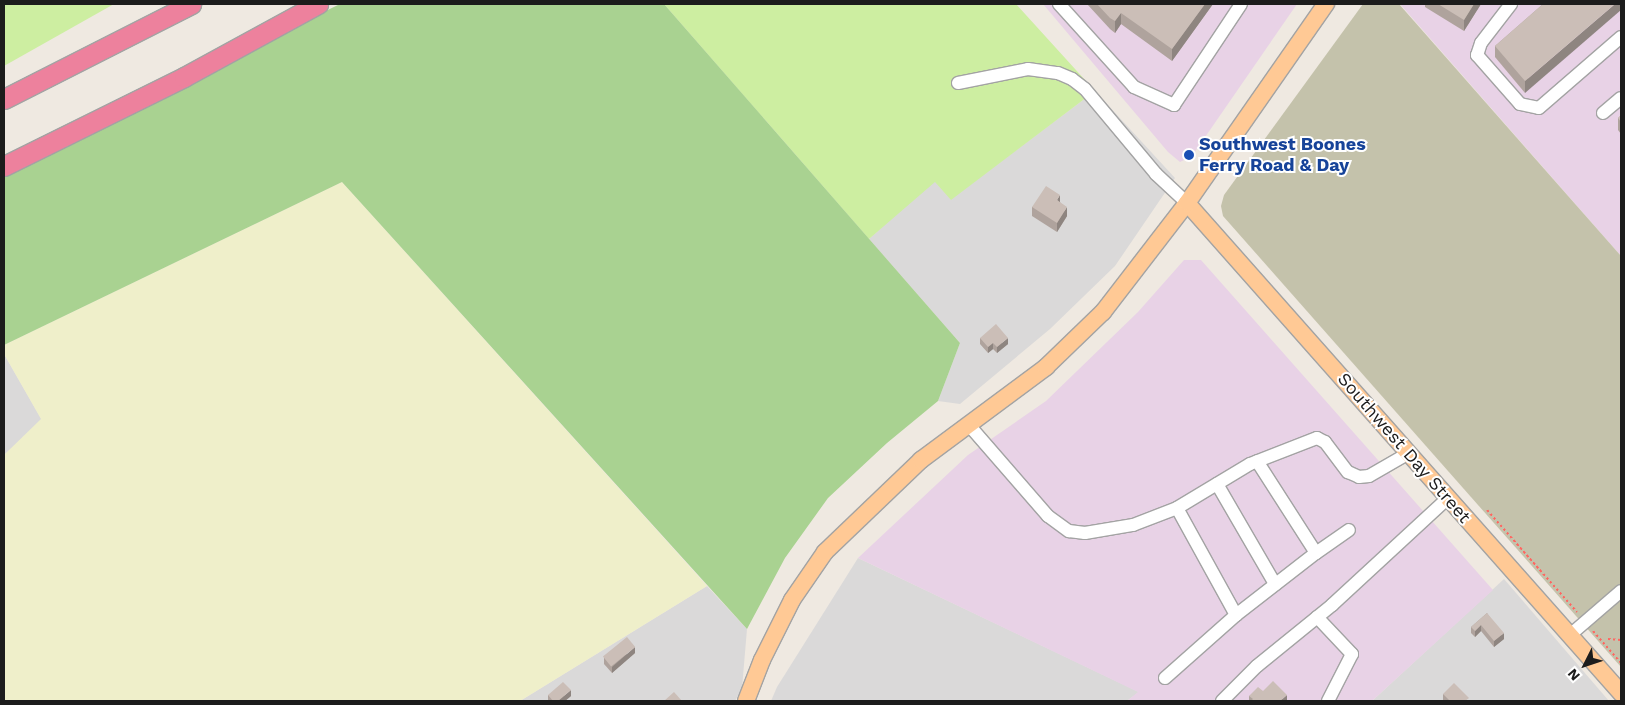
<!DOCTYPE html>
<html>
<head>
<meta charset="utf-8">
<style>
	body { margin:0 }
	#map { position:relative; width:1625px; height:705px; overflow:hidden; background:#efe9e1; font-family:"Work Sans",sans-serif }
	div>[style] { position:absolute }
	.residential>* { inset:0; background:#dad9d9 }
	.industrial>* { inset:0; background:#e8d2e6 }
	.construction>* { inset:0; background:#c4c2ab }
	.farmland>* { inset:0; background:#efefca }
	.grass>* { inset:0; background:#cdeea1 }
	.forest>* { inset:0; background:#a9d291 }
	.path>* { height:2px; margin-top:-1px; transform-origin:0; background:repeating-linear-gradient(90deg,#ff6661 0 2.5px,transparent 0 5px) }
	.roads { filter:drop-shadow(1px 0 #a3a3a3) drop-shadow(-1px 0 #a3a3a3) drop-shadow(0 1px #a3a3a3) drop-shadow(0 -1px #a3a3a3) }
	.minor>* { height:12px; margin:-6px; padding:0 6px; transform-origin:6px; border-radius:6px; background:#fff }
	.major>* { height:16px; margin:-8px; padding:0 8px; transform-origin:8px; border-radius:8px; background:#ffc995 }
	.highway>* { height:19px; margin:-9.5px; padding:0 9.5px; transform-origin:9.5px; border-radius:9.5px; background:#ed819d }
	.wall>* { inset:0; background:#afa39d }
	.shaded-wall>* { inset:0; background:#8e8580 }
	.building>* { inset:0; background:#cbbeb7; transform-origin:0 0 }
	.dots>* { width:14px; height:14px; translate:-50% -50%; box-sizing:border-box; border:2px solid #fff; border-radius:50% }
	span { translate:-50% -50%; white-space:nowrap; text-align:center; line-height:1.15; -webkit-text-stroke:4px #fff; paint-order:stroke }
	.transit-label { font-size:18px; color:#164399; font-weight:700 }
	.left { translate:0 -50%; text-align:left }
	.street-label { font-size:18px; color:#1c1c1c }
	.frame { position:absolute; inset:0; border:5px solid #1c1c1c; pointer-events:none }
	.north { position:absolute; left:1560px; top:640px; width:50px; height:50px; -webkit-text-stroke:4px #fff; paint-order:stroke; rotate:229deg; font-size:14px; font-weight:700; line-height:20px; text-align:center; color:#1c1c1c }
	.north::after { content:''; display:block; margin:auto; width:18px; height:22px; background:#1c1c1c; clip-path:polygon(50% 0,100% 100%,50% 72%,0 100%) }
</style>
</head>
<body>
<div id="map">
	<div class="residential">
		<div style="clip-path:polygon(1095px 91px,1175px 178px,1115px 266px,1050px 329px,960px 404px,938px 401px,960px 343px,869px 239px,934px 180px,951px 199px)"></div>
		<div style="clip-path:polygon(4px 354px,42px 420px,4px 455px)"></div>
		<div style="clip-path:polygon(858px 558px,1139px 692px,1127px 701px,771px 701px,777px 687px)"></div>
		<div style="clip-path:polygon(1504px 579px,1609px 701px,1372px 701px)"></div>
		<div style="clip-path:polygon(707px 586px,747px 629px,742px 688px,735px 701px,520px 701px)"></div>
	</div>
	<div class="industrial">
		<div style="clip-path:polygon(1043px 4px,1297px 4px,1192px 156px,1180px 162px,1168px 152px)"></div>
		<div style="clip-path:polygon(1400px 4px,1621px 4px,1621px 256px)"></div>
		<div style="clip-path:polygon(1184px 260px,1201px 260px,1493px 590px,1372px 701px,1127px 701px,1138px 692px,858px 558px,968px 455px,1046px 401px,1138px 312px)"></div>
	</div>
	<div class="construction">
		<div style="clip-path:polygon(1363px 4px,1399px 4px,1621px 256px,1621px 667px,1223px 216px,1221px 206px,1224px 195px)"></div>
	</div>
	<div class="farmland">
		<div style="clip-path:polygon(342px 182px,707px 586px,520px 701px,4px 701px,4px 455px,41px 419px,4px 354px,4px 345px)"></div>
	</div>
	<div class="grass">
		<div style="clip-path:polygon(4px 4px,114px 4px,4px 66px)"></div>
		<div style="clip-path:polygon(664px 4px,1016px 4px,1095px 91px,951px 200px,935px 182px,869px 239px)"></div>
	</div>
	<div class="forest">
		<div style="clip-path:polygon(340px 4px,664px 4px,960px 343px,938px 401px,887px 443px,828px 498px,785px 558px,747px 629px,342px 182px,4px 345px,4px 168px)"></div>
	</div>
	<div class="path">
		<div style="left:1487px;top:510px;width:136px;rotate:48.6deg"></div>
		<div style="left:1593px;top:631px;width:43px;rotate:48.8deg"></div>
		<div style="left:1608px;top:639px;width:13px;rotate:4deg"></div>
	</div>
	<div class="roads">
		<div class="minor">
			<div style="left:1059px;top:4px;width:112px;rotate:47.9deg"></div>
			<div style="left:1134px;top:87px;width:44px;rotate:24.2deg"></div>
			<div style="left:1174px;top:105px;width:121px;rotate:-56.4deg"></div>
			<div style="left:1511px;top:4px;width:49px;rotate:127.6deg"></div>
			<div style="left:1481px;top:43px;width:13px;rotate:108deg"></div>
			<div style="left:1477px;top:55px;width:65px;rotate:48.7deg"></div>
			<div style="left:1520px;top:104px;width:19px;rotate:12deg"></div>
			<div style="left:1539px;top:108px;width:108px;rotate:-40.9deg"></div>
			<div style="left:958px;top:83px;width:71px;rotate:-11.3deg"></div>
			<div style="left:1028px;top:69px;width:30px;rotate:8deg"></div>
			<div style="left:1058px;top:73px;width:15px;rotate:23deg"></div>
			<div style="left:1072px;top:79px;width:16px;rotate:38deg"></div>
			<div style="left:1085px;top:89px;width:111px;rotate:50.1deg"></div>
			<div style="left:1156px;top:174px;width:42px;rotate:43.1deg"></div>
			<div style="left:1603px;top:113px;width:23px;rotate:-40deg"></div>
			<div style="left:968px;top:424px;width:122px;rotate:49deg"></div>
			<div style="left:1048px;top:516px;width:26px;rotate:36deg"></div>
			<div style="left:1069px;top:531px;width:16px;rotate:7deg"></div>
			<div style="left:1085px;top:533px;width:49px;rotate:-9.5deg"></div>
			<div style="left:1133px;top:525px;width:47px;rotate:-21.1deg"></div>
			<div style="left:1177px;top:508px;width:85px;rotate:-31.1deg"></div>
			<div style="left:1250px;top:464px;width:72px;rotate:-21.2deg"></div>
			<div style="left:1317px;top:438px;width:9px;rotate:27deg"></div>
			<div style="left:1325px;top:442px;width:38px;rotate:53deg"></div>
			<div style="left:1348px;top:472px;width:12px;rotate:24deg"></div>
			<div style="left:1359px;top:477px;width:10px;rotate:-6deg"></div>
			<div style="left:1369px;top:476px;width:46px;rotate:-29.9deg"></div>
			<div style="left:1217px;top:484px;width:116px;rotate:59.9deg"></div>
			<div style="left:1316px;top:553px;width:40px;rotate:-34.9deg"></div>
			<div style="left:1236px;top:615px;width:101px;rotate:-37.8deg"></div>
			<div style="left:1316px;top:553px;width:109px;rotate:-122.7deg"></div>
			<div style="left:1317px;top:617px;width:51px;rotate:46.6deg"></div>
			<div style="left:1352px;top:654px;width:53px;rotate:117.1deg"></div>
			<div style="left:1570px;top:635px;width:67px;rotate:-40.8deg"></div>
			<div style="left:1165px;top:678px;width:95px;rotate:-41.6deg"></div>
			<div style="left:1236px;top:615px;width:122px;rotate:-118.9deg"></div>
			<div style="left:1222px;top:701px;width:49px;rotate:-45deg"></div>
			<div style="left:1257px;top:666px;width:97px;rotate:-39.1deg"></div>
			<div style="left:1332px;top:605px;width:158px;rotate:-42.7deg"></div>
		</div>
		<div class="major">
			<div style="left:1187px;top:203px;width:655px;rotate:48.47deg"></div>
			<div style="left:746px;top:701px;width:44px;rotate:-68.7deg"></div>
			<div style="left:762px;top:660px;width:67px;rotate:-63.4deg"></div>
			<div style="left:792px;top:600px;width:58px;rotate:-55.5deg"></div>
			<div style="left:825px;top:552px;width:133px;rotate:-43.8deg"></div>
			<div style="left:921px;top:460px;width:156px;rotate:-36.6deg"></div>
			<div style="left:1046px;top:367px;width:79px;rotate:-44deg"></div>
			<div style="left:1103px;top:312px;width:138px;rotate:-52.4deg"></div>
			<div style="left:1187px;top:203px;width:243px;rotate:-55.1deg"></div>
		</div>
		<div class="highway">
			<div style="left:4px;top:99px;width:210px;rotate:-26.9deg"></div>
			<div style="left:4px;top:166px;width:201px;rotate:-26.3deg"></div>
			<div style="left:184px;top:77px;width:153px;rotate:-28.6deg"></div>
		</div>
	</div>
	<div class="wall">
		<div style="clip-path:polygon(1087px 4px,1213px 4px,1172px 61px,1121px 24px,1115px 33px,1110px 29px)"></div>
		<div style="clip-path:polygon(1425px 4px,1481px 4px,1464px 31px,1425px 7px)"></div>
		<div style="clip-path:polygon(1543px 4px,1525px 93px,1495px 57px,1495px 46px)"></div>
		<div style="clip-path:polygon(1621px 115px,1621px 134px,1618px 130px,1618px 118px)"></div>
		<div style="clip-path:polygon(1060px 202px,1067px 216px,1057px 232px,1032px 216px,1032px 207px)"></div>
		<div style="clip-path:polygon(980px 338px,1008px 344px,997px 353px,993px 349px,988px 353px,980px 344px)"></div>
		<div style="clip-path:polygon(1487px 613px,1504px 639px,1494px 647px,1481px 631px,1475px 637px,1471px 633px,1471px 627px)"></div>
		<div style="clip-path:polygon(635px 653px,612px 673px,604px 664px,604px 658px)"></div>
		<div style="clip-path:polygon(1263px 691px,1287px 701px,1249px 701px,1249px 696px)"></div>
		<div style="clip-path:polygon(1443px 694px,1469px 701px,1444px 701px,1443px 700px)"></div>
		<div style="clip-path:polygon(548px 695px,571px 696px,565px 701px,548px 701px)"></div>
	</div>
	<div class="shaded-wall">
		<div style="clip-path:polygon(1205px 4px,1213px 4px,1172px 61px,1172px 49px)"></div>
		<div style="clip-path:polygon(1474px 4px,1481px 4px,1464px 31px,1464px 20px)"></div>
		<div style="clip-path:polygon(1615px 4px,1621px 4px,1621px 10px,1525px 93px,1525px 81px)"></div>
		<div style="clip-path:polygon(1121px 13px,1121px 24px,1115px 33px,1115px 21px)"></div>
		<div style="clip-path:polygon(1060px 195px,1060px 204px,1057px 200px)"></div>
		<div style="clip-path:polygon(1067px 207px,1067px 216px,1057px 232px,1057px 223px)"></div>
		<div style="clip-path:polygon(1008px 338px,1008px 344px,997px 353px,997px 347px)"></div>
		<div style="clip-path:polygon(993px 343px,993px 349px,988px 353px,988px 347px)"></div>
		<div style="clip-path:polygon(1481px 625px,1481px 631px,1475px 637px,1475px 631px)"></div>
		<div style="clip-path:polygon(1504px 633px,1504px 639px,1494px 647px,1494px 641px)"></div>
		<div style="clip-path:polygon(635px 647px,635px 653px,612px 673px,612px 667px)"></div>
		<div style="clip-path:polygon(571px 690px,571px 696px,565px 701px,558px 701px)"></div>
		<div style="clip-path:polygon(1287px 695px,1287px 701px,1280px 701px)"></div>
	</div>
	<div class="building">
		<div style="clip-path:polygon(1097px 4px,1205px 4px,1172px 49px,1121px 13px,1115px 21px,1110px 18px)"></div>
		<div style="clip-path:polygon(1438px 4px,1474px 4px,1464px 20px)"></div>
		<div style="clip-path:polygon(1543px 4px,1615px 4px,1525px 81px,1495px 46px)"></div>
		<div style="clip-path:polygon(1621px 115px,1621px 122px,1618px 118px)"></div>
		<div style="clip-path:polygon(1046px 186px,1060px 195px,1057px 200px,1067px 207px,1057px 223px,1032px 207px)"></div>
		<div style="clip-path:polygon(996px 324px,1008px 338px,997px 347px,993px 343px,988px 347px,980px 338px)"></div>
		<div style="clip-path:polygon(1487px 613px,1504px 633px,1494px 641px,1481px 625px,1475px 631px,1471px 627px)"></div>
		<div style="left:627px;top:637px;width:13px;height:31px;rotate:51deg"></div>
		<div style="clip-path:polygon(1273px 681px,1287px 695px,1280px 701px,1251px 701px,1253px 699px,1249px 696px,1258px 687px,1263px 691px)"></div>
		<div style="clip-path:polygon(563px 682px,571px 690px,558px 701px,553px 701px,548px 695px)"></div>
		<div style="clip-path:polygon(1454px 683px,1469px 698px,1465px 701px,1450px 701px,1443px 694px)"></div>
		<div style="clip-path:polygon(674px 692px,682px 701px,664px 701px)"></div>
	</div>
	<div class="dots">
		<div style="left:1189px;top:155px;background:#1a4fb4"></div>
	</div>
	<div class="transit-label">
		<span class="left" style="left:1199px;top:155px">Southwest Boones<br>Ferry Road &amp; Day</span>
	</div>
	<div class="street-label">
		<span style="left:1404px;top:448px;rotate:49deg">Southwest Day Street</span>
	</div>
	<div class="frame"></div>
	<div class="north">N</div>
</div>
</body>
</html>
